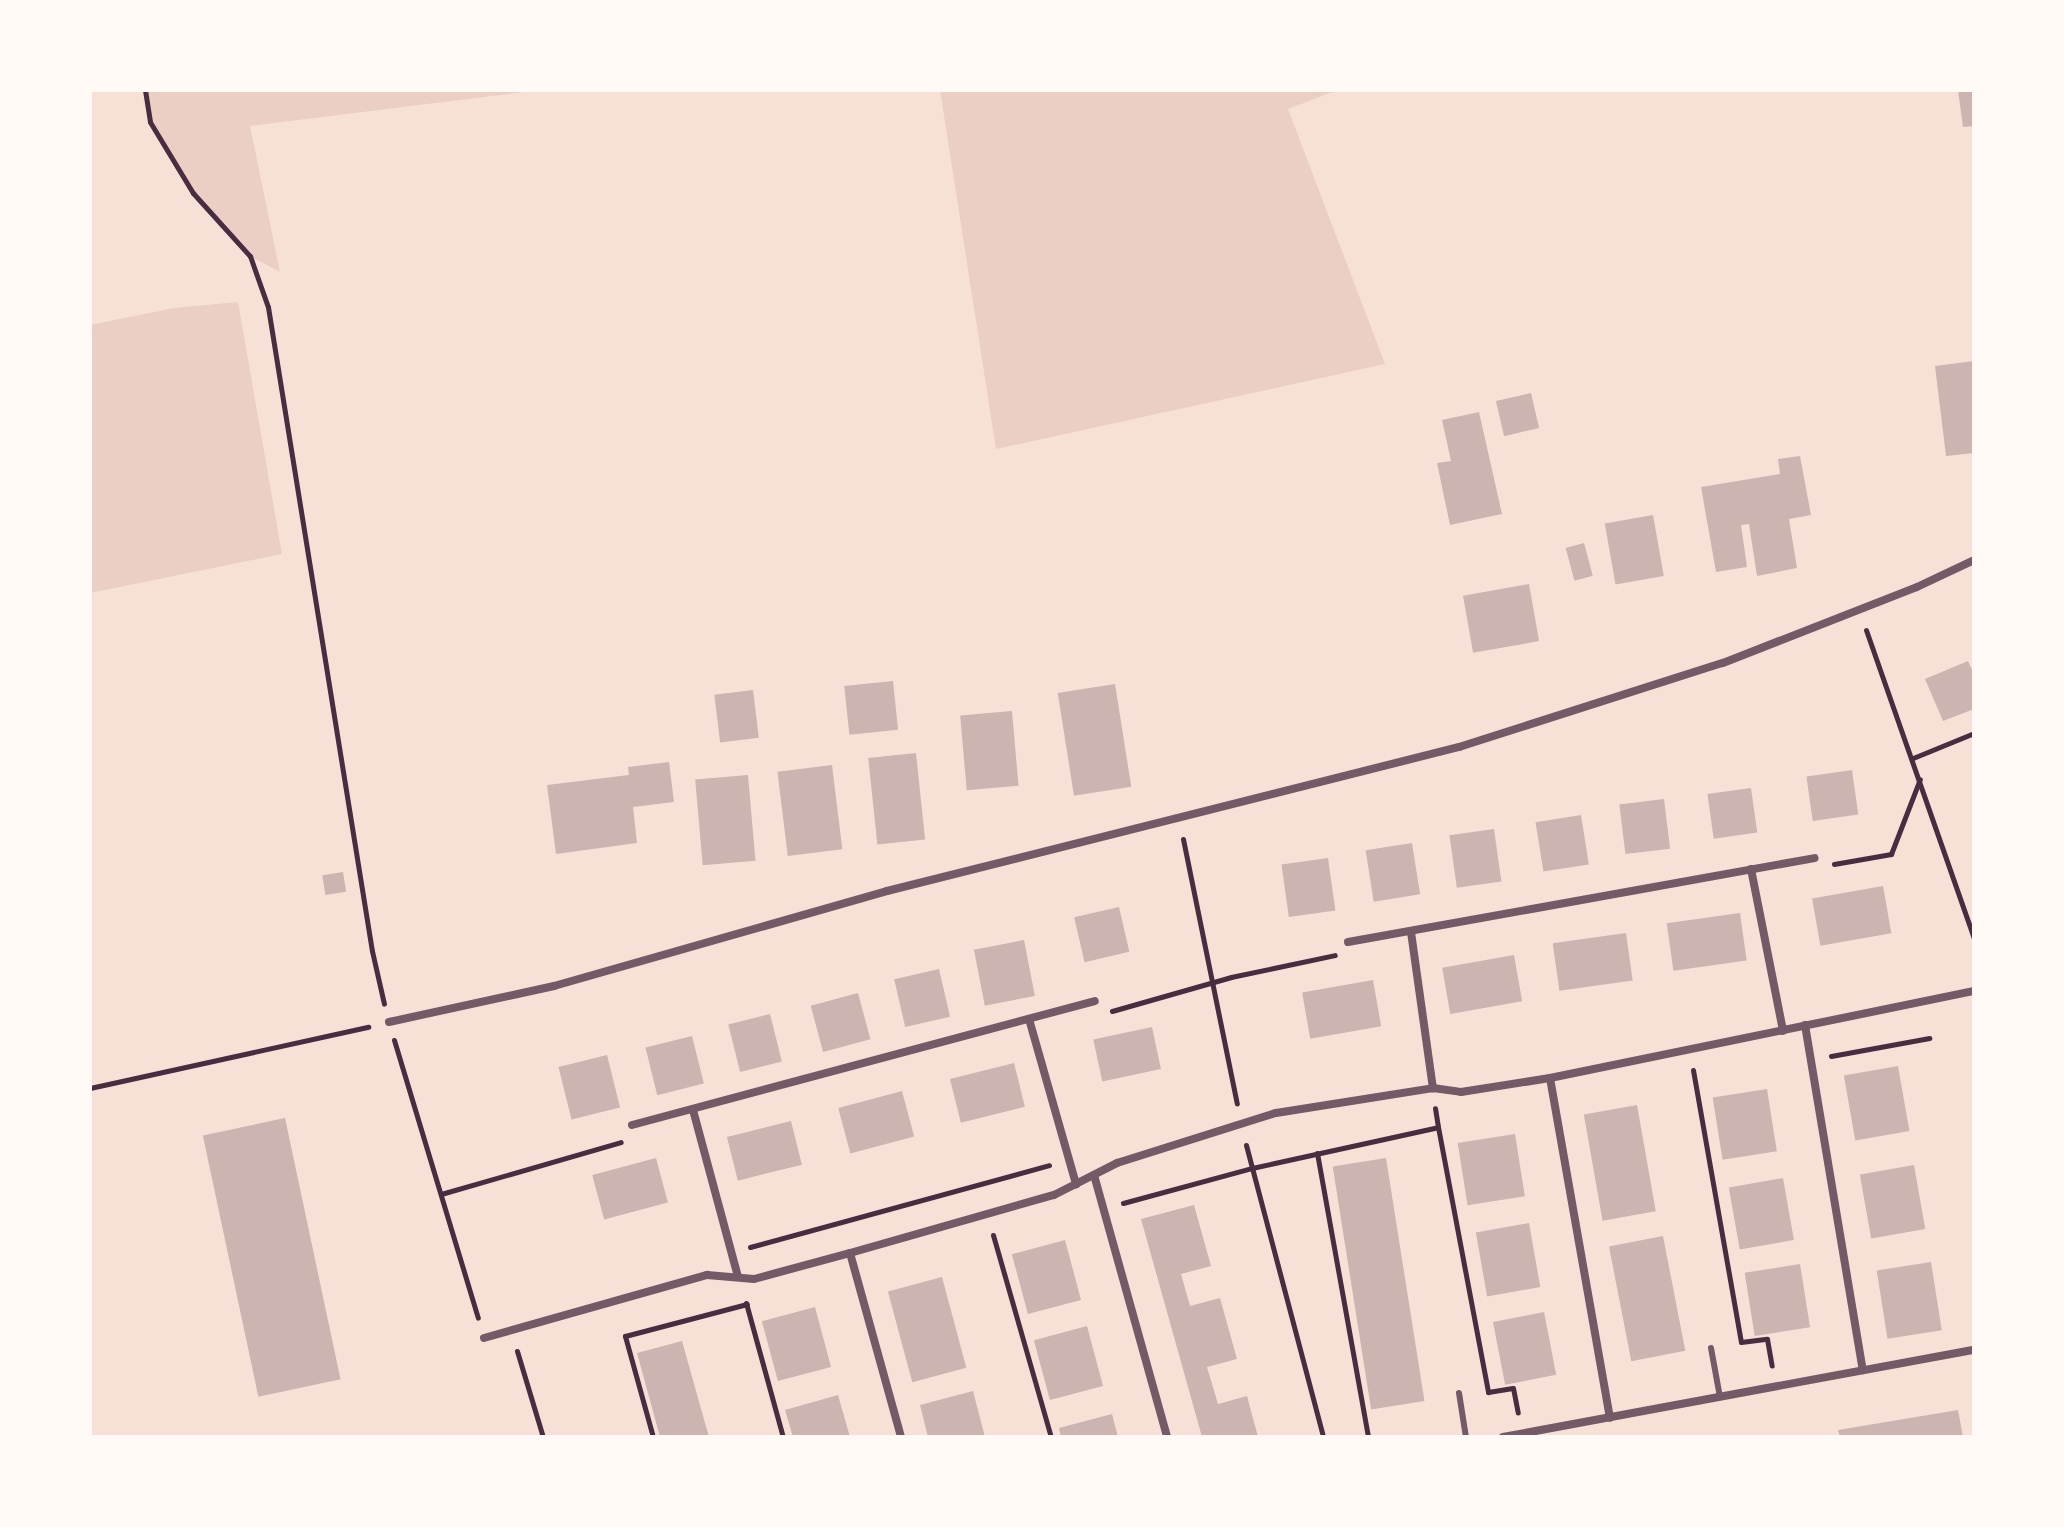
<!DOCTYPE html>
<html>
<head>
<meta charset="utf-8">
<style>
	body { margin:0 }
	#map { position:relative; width:2064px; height:1527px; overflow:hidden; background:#f7e1d7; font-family:"Alegreya Sans",sans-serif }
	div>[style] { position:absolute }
	.green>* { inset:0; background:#ebcfc5 }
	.building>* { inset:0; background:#ccb4b1; transform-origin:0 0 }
	.path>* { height:5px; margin:-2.5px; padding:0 2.5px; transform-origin:2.5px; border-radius:2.5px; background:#4a2c40 }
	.service>* { height:6px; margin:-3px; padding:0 3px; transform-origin:3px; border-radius:3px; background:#755966 }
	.minor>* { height:8px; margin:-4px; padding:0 4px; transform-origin:4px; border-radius:4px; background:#755966 }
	span { translate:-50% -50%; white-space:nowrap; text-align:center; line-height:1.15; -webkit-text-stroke:8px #fffaf5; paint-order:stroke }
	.frame { position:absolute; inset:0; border:92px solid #fffaf5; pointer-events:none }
</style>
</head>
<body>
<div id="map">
	<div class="green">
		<div style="clip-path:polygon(145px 90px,541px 90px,250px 126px,280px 272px,250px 256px,193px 193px,150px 122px)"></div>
		<div style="clip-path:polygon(940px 90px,1338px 90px,1288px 109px,1385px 364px,996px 449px)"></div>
		<div style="clip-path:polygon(238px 302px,282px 554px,90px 593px,90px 325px,174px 308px)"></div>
	</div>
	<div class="building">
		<div style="clip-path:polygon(1958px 90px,1974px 90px,1974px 126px,1963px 127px)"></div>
		<div style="clip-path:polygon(1974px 361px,1974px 453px,1946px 456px,1935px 366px)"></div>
		<div style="left:1531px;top:393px;width:36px;height:36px;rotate:77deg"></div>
		<div style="clip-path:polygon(1479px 412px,1502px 514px,1450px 525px,1437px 463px,1451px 461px,1442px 420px)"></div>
		<div style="clip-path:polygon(1800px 456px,1811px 515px,1789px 519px,1797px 568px,1757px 576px,1749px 524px,1741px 525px,1747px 567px,1716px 572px,1701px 487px,1780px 474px,1778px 459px)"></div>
		<div style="left:1653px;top:515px;width:62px;height:49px;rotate:80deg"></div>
		<div style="left:1584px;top:543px;width:34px;height:19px;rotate:75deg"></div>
		<div style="left:1529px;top:584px;width:58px;height:67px;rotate:80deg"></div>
		<div style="clip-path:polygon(1968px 661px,1974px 674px,1974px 709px,1943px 721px,1925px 679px)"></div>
		<div style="left:893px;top:681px;width:49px;height:49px;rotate:84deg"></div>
		<div style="left:1115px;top:684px;width:104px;height:58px;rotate:81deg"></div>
		<div style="left:753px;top:690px;width:48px;height:39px;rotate:83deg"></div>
		<div style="left:1012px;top:711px;width:75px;height:52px;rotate:85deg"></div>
		<div style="left:916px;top:753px;width:87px;height:48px;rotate:84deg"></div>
		<div style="clip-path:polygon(669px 762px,674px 802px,633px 807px,637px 843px,556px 854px,547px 785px,629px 775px,628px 767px)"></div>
		<div style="left:832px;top:765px;width:85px;height:55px;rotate:83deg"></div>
		<div style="left:1852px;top:770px;width:45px;height:46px;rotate:82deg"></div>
		<div style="left:748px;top:775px;width:86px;height:53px;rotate:85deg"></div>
		<div style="left:1751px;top:788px;width:45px;height:44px;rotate:82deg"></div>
		<div style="left:1664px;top:799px;width:50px;height:45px;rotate:83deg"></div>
		<div style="left:1581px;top:815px;width:50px;height:46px;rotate:81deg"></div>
		<div style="left:1494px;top:829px;width:53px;height:45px;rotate:82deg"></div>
		<div style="left:1412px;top:843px;width:52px;height:47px;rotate:81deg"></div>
		<div style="left:1328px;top:858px;width:53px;height:47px;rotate:82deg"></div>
		<div style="left:343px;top:872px;width:20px;height:21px;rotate:81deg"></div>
		<div style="left:1883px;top:886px;width:48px;height:72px;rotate:80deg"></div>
		<div style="left:1119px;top:907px;width:46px;height:46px;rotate:77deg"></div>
		<div style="left:1740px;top:913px;width:48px;height:74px;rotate:82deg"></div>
		<div style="left:1626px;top:933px;width:48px;height:74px;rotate:82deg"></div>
		<div style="left:1024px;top:940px;width:57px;height:51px;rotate:79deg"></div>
		<div style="left:1514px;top:955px;width:47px;height:73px;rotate:80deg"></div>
		<div style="left:939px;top:969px;width:49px;height:46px;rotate:77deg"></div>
		<div style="left:1373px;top:980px;width:47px;height:72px;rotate:80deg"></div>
		<div style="left:858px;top:993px;width:48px;height:49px;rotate:75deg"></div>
		<div style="left:770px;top:1014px;width:49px;height:43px;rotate:76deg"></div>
		<div style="left:1152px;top:1027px;width:43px;height:60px;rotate:78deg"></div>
		<div style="left:692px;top:1036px;width:49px;height:48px;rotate:76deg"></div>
		<div style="left:607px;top:1055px;width:54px;height:50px;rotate:76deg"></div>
		<div style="left:1014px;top:1063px;width:45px;height:66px;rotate:76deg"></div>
		<div style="left:1898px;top:1066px;width:66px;height:55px;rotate:80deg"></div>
		<div style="left:1767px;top:1089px;width:63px;height:55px;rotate:81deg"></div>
		<div style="left:902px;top:1091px;width:47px;height:66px;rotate:75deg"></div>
		<div style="left:1637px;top:1105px;width:108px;height:54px;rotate:80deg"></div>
		<div style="left:285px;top:1118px;width:267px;height:84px;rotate:78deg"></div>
		<div style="left:791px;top:1121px;width:45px;height:66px;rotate:76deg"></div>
		<div style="left:1515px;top:1134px;width:63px;height:58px;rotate:81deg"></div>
		<div style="left:656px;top:1158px;width:46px;height:66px;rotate:75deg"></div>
		<div style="left:1386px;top:1158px;width:246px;height:54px;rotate:81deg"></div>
		<div style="left:1914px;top:1165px;width:65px;height:55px;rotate:80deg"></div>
		<div style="left:1783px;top:1178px;width:63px;height:55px;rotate:80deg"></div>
		<div style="clip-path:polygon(1194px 1205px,1211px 1266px,1181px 1274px,1190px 1306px,1220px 1298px,1237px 1359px,1207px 1367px,1218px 1404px,1247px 1396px,1258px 1437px,1202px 1437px,1141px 1219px)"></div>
		<div style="left:1529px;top:1223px;width:65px;height:54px;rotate:80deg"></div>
		<div style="left:1663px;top:1236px;width:117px;height:55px;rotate:79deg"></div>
		<div style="left:1065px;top:1240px;width:62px;height:55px;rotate:75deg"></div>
		<div style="left:1931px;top:1262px;width:69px;height:55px;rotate:81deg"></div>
		<div style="left:1800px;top:1264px;width:64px;height:56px;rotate:81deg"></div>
		<div style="left:942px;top:1277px;width:94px;height:56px;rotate:75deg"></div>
		<div style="left:815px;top:1307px;width:62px;height:55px;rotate:75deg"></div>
		<div style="left:1544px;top:1312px;width:64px;height:52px;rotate:79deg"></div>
		<div style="left:1087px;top:1326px;width:62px;height:55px;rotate:75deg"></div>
		<div style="clip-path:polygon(682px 1341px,689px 1366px,709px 1437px,660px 1437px,637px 1353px)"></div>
		<div style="clip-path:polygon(973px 1391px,985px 1437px,928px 1437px,920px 1405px)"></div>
		<div style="clip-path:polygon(838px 1395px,850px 1437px,793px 1437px,785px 1410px)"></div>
		<div style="clip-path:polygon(1958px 1410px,1963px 1437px,1840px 1437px,1838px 1430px)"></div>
		<div style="clip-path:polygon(1112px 1414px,1118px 1437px,1061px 1437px,1059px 1428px)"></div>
	</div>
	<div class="path">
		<div style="left:145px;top:90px;width:32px;rotate:81deg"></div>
		<div style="left:150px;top:122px;width:83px;rotate:58.8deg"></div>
		<div style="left:193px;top:193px;width:85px;rotate:47.9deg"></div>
		<div style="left:250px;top:256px;width:54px;rotate:70.6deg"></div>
		<div style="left:268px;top:307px;width:652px;rotate:80.83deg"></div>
		<div style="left:372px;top:951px;width:54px;rotate:77.2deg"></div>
		<div style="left:1866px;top:630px;width:327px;rotate:70.7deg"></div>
		<div style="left:1913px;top:758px;width:66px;rotate:-22.3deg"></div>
		<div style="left:1183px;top:839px;width:270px;rotate:78.5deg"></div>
		<div style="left:1834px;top:864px;width:58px;rotate:-10deg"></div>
		<div style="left:1891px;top:854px;width:80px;rotate:-68.9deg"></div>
		<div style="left:1112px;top:1011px;width:124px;rotate:-15.9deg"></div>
		<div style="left:1231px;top:977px;width:106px;rotate:-11.9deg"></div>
		<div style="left:394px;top:1040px;width:290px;rotate:73.2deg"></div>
		<div style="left:1831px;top:1056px;width:100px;rotate:-10.4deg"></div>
		<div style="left:1693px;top:1070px;width:276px;rotate:80deg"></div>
		<div style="left:1741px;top:1342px;width:26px;rotate:-7deg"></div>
		<div style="left:1767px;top:1339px;width:27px;rotate:80deg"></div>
		<div style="left:90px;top:1088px;width:285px;rotate:-12.4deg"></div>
		<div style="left:1438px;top:1127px;width:270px;rotate:79.3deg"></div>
		<div style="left:1488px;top:1392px;width:25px;rotate:-9deg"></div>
		<div style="left:1513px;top:1388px;width:25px;rotate:79deg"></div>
		<div style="left:1246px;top:1145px;width:302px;rotate:75.2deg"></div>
		<div style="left:1317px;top:1153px;width:289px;rotate:79.8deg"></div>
		<div style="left:441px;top:1194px;width:187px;rotate:-16.1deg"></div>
		<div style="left:1123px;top:1203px;width:134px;rotate:-15.2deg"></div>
		<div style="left:1252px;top:1168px;width:190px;rotate:-12.4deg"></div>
		<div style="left:1438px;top:1127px;width:19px;rotate:-99deg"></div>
		<div style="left:993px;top:1235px;width:210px;rotate:74deg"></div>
		<div style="left:750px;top:1247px;width:310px;rotate:-15.3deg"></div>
		<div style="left:746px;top:1303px;width:139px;rotate:74.6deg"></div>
		<div style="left:517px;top:1351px;width:90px;rotate:73.2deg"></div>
		<div style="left:653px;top:1437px;width:105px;rotate:-105.5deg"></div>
		<div style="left:625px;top:1336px;width:126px;rotate:-14.7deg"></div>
	</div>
	<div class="service">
		<div style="left:1711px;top:1348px;width:50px;rotate:79.6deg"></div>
		<div style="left:1459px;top:1393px;width:45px;rotate:81deg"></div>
	</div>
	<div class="minor">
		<div style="left:1751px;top:869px;width:165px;rotate:78.8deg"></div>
		<div style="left:1411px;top:932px;width:158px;rotate:82deg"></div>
		<div style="left:1348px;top:942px;width:474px;rotate:-10.2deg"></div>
		<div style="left:1029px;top:1019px;width:172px;rotate:74.1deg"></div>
		<div style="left:389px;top:1022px;width:169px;rotate:-12.3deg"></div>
		<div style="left:554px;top:986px;width:346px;rotate:-15.9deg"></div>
		<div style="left:887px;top:891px;width:590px;rotate:-14.13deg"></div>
		<div style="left:1459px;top:747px;width:277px;rotate:-17.7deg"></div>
		<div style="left:1723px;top:663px;width:208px;rotate:-21.4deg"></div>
		<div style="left:1917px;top:587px;width:63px;rotate:-25.3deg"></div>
		<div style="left:1805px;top:1025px;width:350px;rotate:80.5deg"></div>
		<div style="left:1550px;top:1078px;width:345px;rotate:80deg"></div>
		<div style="left:693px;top:1110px;width:173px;rotate:74.9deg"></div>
		<div style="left:632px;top:1125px;width:479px;rotate:-15deg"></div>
		<div style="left:1094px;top:1175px;width:272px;rotate:74.4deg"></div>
		<div style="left:850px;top:1253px;width:191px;rotate:74.5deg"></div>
		<div style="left:484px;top:1338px;width:232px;rotate:-15.8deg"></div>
		<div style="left:707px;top:1275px;width:47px;rotate:4.9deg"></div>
		<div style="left:754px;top:1279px;width:99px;rotate:-15.2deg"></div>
		<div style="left:850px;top:1253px;width:212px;rotate:-15.9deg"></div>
		<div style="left:1054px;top:1195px;width:71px;rotate:-26.9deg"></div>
		<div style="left:1117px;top:1163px;width:167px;rotate:-17.5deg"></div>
		<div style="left:1276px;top:1113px;width:159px;rotate:-9deg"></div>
		<div style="left:1433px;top:1088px;width:28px;rotate:8deg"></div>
		<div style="left:1461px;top:1092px;width:90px;rotate:-8.9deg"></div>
		<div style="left:1550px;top:1078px;width:433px;rotate:-11.6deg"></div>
		<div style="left:1503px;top:1437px;width:479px;rotate:-10.5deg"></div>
	</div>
	<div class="frame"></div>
</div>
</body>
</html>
